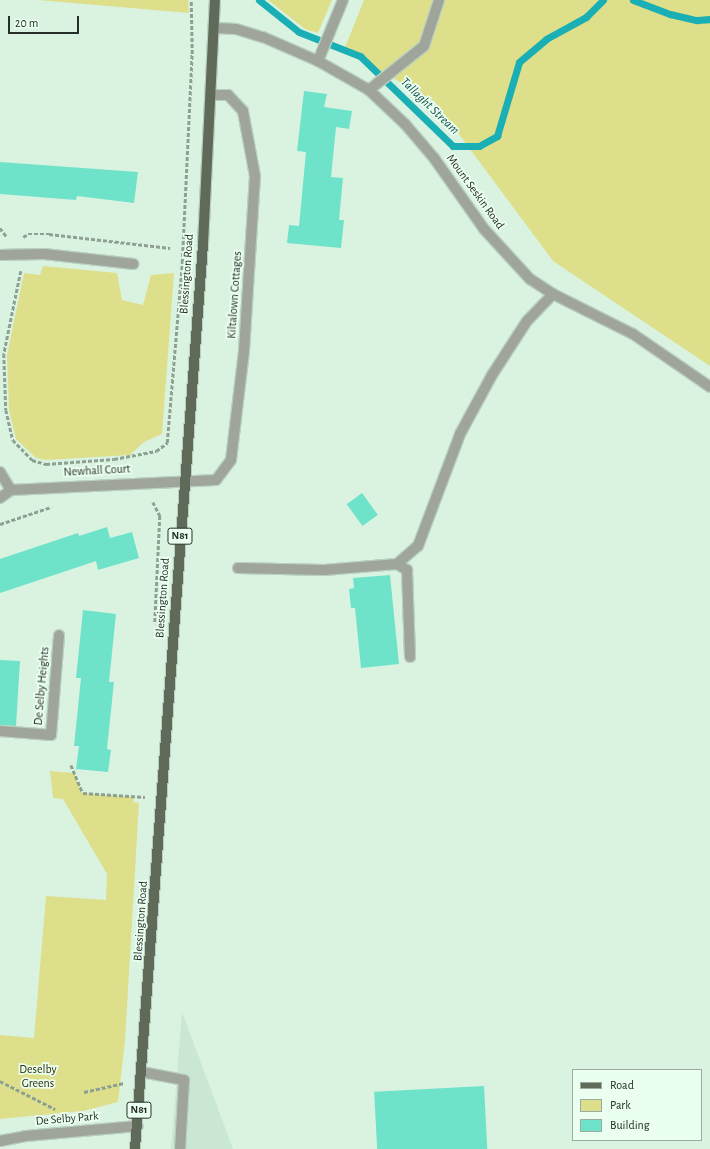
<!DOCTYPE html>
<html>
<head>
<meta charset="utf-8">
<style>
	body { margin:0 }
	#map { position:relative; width:710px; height:1149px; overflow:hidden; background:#daf3e1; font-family:"Alegreya Sans",sans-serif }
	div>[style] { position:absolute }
	.built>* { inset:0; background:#c9e7d2 }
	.green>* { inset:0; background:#dedf8a }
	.stream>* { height:7px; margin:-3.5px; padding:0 3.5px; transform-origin:3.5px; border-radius:3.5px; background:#1aafb5 }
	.building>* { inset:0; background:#6fe3c9; transform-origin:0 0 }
	.path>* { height:2.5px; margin-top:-1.25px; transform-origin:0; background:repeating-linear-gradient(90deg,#8ea093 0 4px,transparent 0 6px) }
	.roads { filter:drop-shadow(1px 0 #b9d0c0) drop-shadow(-1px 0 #b9d0c0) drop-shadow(0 1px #b9d0c0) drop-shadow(0 -1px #b9d0c0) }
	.lane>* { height:10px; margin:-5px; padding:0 5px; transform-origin:5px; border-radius:5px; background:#9fa59a }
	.street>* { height:10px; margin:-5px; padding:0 5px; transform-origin:5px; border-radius:5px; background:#9fa59a }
	.primary>* { height:10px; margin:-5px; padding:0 5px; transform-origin:5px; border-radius:5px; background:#606a58 }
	span { translate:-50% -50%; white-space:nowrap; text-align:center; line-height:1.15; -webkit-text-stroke:3.5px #ebfff0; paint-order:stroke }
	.shield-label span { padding:1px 3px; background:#ebfff0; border:1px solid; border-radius:3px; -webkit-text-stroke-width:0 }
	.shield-label { font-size:11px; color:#252e27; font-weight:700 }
	.street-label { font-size:12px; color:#252e27 }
	.park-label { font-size:12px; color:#2f2e07 }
	.water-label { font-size:13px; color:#134d4f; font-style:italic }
	.legend { position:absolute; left:572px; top:1069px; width:130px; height:72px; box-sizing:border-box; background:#ebfff0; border:1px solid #9caba0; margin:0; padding:5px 7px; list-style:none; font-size:12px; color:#252e27 }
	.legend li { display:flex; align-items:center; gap:8px; height:20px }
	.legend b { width:20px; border:1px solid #9caba0 }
	.scale { position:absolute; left:8px; top:16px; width:71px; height:18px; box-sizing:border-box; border:2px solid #252e27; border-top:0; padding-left:5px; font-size:12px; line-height:14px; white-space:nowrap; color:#252e27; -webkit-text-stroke:3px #ebfff0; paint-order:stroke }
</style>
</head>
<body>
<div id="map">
	<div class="built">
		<div style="clip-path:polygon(182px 1012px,233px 1149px,171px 1149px)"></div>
	</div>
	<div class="green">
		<div style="clip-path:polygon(38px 0,188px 0,189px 13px)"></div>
		<div style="clip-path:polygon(268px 0,332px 0,318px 33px,305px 29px)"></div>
		<div style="clip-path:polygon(364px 0,710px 0,710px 366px,553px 261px,435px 102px,344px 50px)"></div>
		<div style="clip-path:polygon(43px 266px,117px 273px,122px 300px,143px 305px,151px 275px,174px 273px,162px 434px,144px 442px,130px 455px,46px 460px,36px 458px,16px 439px,9px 410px,7px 355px,24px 273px,40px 275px)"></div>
		<div style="clip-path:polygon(50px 771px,74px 773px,82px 793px,134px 797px,133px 802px,139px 803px,125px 1041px,118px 1102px,83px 1111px,0 1119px,0 1035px,34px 1038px,46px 896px,106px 900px,107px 874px,63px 799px,53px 798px)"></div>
	</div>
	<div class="stream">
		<div style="left:259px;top:0;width:51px;rotate:38.7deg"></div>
		<div style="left:299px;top:32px;width:66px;rotate:21.5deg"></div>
		<div style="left:360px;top:56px;width:129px;rotate:44.1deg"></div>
		<div style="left:453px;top:146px;width:26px"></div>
		<div style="left:479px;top:146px;width:21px;rotate:-29deg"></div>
		<div style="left:497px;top:136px;width:77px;rotate:-73.4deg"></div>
		<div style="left:519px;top:62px;width:35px;rotate:-40deg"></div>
		<div style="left:546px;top:39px;width:46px;rotate:-28.8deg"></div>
		<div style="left:586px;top:17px;width:24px;rotate:-45deg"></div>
		<div style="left:633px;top:0;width:40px;rotate:21deg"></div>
		<div style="left:670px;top:14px;width:28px;rotate:13deg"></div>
		<div style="left:697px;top:20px;width:13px;rotate:-4deg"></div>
	</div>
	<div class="building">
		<div style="clip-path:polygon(304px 91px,327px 94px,324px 107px,352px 111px,349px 129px,336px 127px,331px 177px,343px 178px,339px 220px,344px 220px,341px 248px,287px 243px,289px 225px,299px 226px,306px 152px,297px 151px)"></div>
		<div style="clip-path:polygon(0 162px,138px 172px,134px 203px,77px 196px,76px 200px,0 194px)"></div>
		<div style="left:362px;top:493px;width:27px;height:19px;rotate:54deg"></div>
		<div style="clip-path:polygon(107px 527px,110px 538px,132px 532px,139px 558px,98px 570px,96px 561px,0 593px,0 559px,78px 533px,79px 536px)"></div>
		<div style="clip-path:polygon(390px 575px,399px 664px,361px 668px,355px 608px,351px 608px,349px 589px,354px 588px,353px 578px)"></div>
		<div style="clip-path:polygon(83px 610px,116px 614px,109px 682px,114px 682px,107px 749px,111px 750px,108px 772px,76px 769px,79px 746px,74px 746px,81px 678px,76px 678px)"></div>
		<div style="clip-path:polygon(0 660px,20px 661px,16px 726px,0 725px)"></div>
		<div style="left:484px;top:1086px;width:63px;height:110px;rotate:87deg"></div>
	</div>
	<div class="path">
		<div style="left:0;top:228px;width:11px;rotate:52deg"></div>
		<div style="left:23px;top:237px;width:6px;rotate:-31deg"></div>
		<div style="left:28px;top:234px;width:21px"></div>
		<div style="left:49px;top:234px;width:122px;rotate:6.6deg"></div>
		<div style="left:21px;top:271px;width:85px;rotate:101.6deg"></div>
		<div style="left:4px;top:354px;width:56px;rotate:88deg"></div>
		<div style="left:6px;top:410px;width:31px;rotate:77deg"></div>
		<div style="left:13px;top:440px;width:28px;rotate:46deg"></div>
		<div style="left:32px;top:460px;width:15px;rotate:16deg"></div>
		<div style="left:46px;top:464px;width:68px;rotate:-4.2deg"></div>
		<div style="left:114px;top:459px;width:43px;rotate:-10.8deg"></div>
		<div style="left:156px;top:451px;width:14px;rotate:-36deg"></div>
		<div style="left:167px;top:443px;width:181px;rotate:-85.2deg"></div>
		<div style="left:182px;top:263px;width:209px;rotate:-87.3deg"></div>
		<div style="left:192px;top:54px;width:54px;rotate:-91.1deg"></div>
		<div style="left:153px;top:502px;width:16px;rotate:63deg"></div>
		<div style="left:160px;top:516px;width:108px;rotate:92.7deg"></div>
		<div style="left:0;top:524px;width:54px;rotate:-18.4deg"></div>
		<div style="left:71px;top:765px;width:30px;rotate:67deg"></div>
		<div style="left:83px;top:793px;width:62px;rotate:3.7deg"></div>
		<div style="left:0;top:1081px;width:62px;rotate:27deg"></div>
		<div style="left:84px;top:1092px;width:41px;rotate:-12.7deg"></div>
	</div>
	<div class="roads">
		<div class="lane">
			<div style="left:318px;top:61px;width:66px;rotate:-67.7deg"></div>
			<div style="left:369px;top:90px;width:70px;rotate:-38.7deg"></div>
			<div style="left:424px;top:46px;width:48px;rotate:-71.9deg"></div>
			<div style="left:397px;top:564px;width:28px;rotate:-41deg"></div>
			<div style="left:418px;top:546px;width:120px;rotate:-69.4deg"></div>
			<div style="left:460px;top:434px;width:67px;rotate:-61.5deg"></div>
			<div style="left:492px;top:375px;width:64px;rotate:-57.1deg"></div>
			<div style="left:527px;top:321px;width:37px;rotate:-46deg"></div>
			<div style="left:238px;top:568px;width:86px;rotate:1.3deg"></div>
			<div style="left:324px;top:570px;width:73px;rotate:-4.7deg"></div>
			<div style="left:397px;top:564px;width:12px;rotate:31deg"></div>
			<div style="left:407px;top:570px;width:87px;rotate:88deg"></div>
			<div style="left:142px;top:1072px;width:43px;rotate:10.8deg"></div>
			<div style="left:184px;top:1080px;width:69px;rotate:93.3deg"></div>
		</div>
		<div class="street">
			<div style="left:216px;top:28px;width:20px;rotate:3deg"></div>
			<div style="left:236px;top:29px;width:28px;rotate:17deg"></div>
			<div style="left:263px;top:37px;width:60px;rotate:23.6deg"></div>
			<div style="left:318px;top:61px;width:59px;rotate:29.6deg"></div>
			<div style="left:369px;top:90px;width:50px;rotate:43.4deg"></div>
			<div style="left:405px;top:124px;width:45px;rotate:49.5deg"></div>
			<div style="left:434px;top:158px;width:87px;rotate:54.8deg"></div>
			<div style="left:484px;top:229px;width:68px;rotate:47.4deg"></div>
			<div style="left:530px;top:279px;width:27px;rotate:33deg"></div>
			<div style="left:553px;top:294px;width:89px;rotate:26.6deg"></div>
			<div style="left:633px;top:334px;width:93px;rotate:34.5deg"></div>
			<div style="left:0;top:255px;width:44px;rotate:-1.3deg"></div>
			<div style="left:44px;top:254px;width:90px;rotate:6.4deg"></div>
			<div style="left:0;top:472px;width:21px;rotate:59deg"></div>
			<div style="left:0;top:498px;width:14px;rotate:-36deg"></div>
			<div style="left:11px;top:490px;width:205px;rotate:-2.8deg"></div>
			<div style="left:216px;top:480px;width:25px;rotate:-53deg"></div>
			<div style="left:231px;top:460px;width:110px;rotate:-83.2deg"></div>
			<div style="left:244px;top:351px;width:175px;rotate:-86.4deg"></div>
			<div style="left:255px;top:176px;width:66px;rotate:-100.5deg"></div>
			<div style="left:243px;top:111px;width:22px;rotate:-133deg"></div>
			<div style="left:228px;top:95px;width:16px;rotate:180deg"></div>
			<div style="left:0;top:731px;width:51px;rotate:4.5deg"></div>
			<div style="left:51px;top:735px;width:100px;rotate:-85.4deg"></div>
			<div style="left:0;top:1141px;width:26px;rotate:-11deg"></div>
			<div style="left:26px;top:1136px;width:112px;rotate:-5.1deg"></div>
		</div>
		<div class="primary">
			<div style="left:135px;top:1149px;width:908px;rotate:-85.7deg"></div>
			<div style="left:203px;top:244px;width:244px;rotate:-87.2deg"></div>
		</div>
	</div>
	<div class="shield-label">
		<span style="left:180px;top:536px">N81</span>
		<span style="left:139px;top:1110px">N81</span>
	</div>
	<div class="street-label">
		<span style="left:475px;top:192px;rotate:54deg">Mount Seskin Road</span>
		<span style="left:187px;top:274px;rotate:-86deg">Blessington Road</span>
		<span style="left:235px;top:295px;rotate:-86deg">Kiltalown Cottages</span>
		<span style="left:97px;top:471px;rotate:-3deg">Newhall Court</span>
		<span style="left:163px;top:598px;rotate:-86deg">Blessington Road</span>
		<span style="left:42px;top:686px;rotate:-85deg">De Selby Heights</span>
		<span style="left:141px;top:921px;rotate:-86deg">Blessington Road</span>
		<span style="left:67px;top:1119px;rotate:-5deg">De Selby Park</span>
	</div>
	<div class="park-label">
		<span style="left:38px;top:1077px">Deselby<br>Greens</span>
	</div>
	<div class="water-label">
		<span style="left:429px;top:107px;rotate:44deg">Tallaght Stream</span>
	</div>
	<ul class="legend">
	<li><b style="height:5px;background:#606a58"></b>Road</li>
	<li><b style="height:11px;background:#dedf8a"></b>Park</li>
	<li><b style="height:11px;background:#6fe3c9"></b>Building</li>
	</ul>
	<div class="scale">20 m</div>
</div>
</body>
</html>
